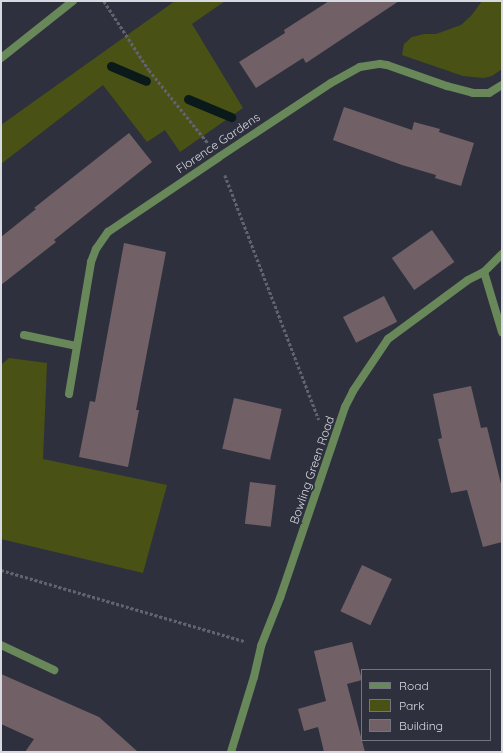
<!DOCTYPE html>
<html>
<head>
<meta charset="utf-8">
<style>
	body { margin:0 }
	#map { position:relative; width:503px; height:753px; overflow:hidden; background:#2e313d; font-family:Quicksand,sans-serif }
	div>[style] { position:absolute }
	.green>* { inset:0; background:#495114 }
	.stream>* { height:9px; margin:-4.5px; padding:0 4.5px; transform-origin:4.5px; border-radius:4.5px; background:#0a1a1b }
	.building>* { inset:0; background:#716166; transform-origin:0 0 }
	.path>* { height:2.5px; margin-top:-1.25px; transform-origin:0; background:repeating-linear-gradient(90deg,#61646f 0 3px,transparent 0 5px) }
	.minor>* { height:8px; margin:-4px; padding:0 4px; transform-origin:4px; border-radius:4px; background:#68885a }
	.tertiary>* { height:8px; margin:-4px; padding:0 4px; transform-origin:4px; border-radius:4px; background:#68885a }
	span { translate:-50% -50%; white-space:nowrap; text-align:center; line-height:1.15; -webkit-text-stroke:4px #2e313d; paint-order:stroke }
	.street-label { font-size:12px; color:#d8dae2 }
	.frame { position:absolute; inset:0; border:2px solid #d8dae2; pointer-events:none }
	.legend { position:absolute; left:361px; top:669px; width:130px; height:72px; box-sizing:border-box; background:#2e313d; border:1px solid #72757f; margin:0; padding:5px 7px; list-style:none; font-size:12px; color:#d8dae2 }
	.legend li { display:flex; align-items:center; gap:8px; height:20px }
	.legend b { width:20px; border:1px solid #72757f }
</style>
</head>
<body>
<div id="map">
	<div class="green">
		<div style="clip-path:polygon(175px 1px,225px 1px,192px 24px,243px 108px,180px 152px,165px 130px,147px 142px,103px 85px,1px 164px,1px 125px)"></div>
		<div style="clip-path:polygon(482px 1px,502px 1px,502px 69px,492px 76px,484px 78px,463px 76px,402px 55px,404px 44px,412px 37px,424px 34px,436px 34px,461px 25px,471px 16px)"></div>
		<div style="clip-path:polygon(9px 358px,47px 363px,43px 459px,167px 485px,143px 573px,1px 539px,1px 365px)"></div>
	</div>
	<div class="stream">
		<div style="left:111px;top:66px;width:38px;rotate:23deg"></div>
		<div style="left:188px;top:99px;width:47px;rotate:22.7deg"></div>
	</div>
	<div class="building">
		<div style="clip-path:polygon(329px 1px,399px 1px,306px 63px,303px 58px,256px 88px,239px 62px,285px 33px,284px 30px)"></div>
		<div style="clip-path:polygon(344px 107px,412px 130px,414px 122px,440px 129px,439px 132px,474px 143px,461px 186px,435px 178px,436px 175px,402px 165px,333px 140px)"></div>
		<div style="clip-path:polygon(129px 133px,152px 162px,54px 240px,56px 242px,1px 285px,1px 237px,36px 209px,34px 208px)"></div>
		<div style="left:432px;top:230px;width:39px;height:49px;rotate:55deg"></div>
		<div style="clip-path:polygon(124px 243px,166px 252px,136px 410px,139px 410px,128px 467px,79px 457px,90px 401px,95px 402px)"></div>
		<div style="left:384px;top:296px;width:29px;height:46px;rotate:63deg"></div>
		<div style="clip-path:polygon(471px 386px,481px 428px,487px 427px,502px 488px,502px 542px,483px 547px,467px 490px,451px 493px,438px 439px,442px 438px,433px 394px)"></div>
		<div style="left:234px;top:398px;width:49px;height:52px;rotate:13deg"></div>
		<div style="left:250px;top:482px;width:26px;height:42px;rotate:7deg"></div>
		<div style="left:362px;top:565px;width:33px;height:51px;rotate:25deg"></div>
		<div style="clip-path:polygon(352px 642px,362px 680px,347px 684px,365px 752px,324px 752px,318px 727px,304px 731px,298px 709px,326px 701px,314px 651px)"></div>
		<div style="clip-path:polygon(1px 674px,99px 717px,138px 752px,25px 752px,34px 739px,1px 724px)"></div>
	</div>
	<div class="path">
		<div style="left:104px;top:1px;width:82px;rotate:56.9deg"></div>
		<div style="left:149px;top:70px;width:94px;rotate:51.1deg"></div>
		<div style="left:225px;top:175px;width:262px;rotate:69deg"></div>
		<div style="left:1px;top:570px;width:253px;rotate:16.3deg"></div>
	</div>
	<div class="minor">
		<div style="left:24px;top:335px;width:53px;rotate:11.9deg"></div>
		<div style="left:69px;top:394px;width:134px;rotate:-80.5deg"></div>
		<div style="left:91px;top:262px;width:14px;rotate:-69deg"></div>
		<div style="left:96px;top:249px;width:21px;rotate:-55deg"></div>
		<div style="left:108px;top:232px;width:134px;rotate:-34deg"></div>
		<div style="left:219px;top:157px;width:134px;rotate:-33.5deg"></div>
		<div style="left:331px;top:83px;width:33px;rotate:-29deg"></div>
		<div style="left:360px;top:67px;width:20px;rotate:-9deg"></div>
		<div style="left:380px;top:64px;width:7px;rotate:8deg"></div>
		<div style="left:387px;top:65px;width:64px;rotate:19.3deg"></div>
		<div style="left:447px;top:86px;width:27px;rotate:15deg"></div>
		<div style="left:473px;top:93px;width:16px"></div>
		<div style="left:489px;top:93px;width:15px;rotate:-32deg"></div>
		<div style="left:1px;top:645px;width:59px;rotate:25.3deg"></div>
		<div style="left:231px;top:752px;width:78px;rotate:-73deg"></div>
		<div style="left:254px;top:677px;width:32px;rotate:-77deg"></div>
		<div style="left:261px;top:646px;width:52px;rotate:-68.4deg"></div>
		<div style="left:280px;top:598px;width:202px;rotate:-71.2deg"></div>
		<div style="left:345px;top:407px;width:18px;rotate:-63deg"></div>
		<div style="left:353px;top:391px;width:63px;rotate:-56.1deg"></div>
		<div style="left:388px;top:339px;width:99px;rotate:-36.4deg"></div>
		<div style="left:468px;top:280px;width:18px;rotate:-27deg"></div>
	</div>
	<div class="tertiary">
		<div style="left:1px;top:58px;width:92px;rotate:-38.4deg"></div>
		<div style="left:502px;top:254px;width:25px;rotate:135deg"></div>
		<div style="left:484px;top:272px;width:63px;rotate:73.3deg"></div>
	</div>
	<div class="street-label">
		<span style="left:218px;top:143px;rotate:-34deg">Florence Gardens</span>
		<span style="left:312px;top:470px;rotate:-71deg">Bowling Green Road</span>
	</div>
	<div class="frame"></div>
	<ul class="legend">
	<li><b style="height:5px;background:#68885a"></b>Road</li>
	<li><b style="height:11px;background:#495114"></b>Park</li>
	<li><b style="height:11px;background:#716166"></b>Building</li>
	</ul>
</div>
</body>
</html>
